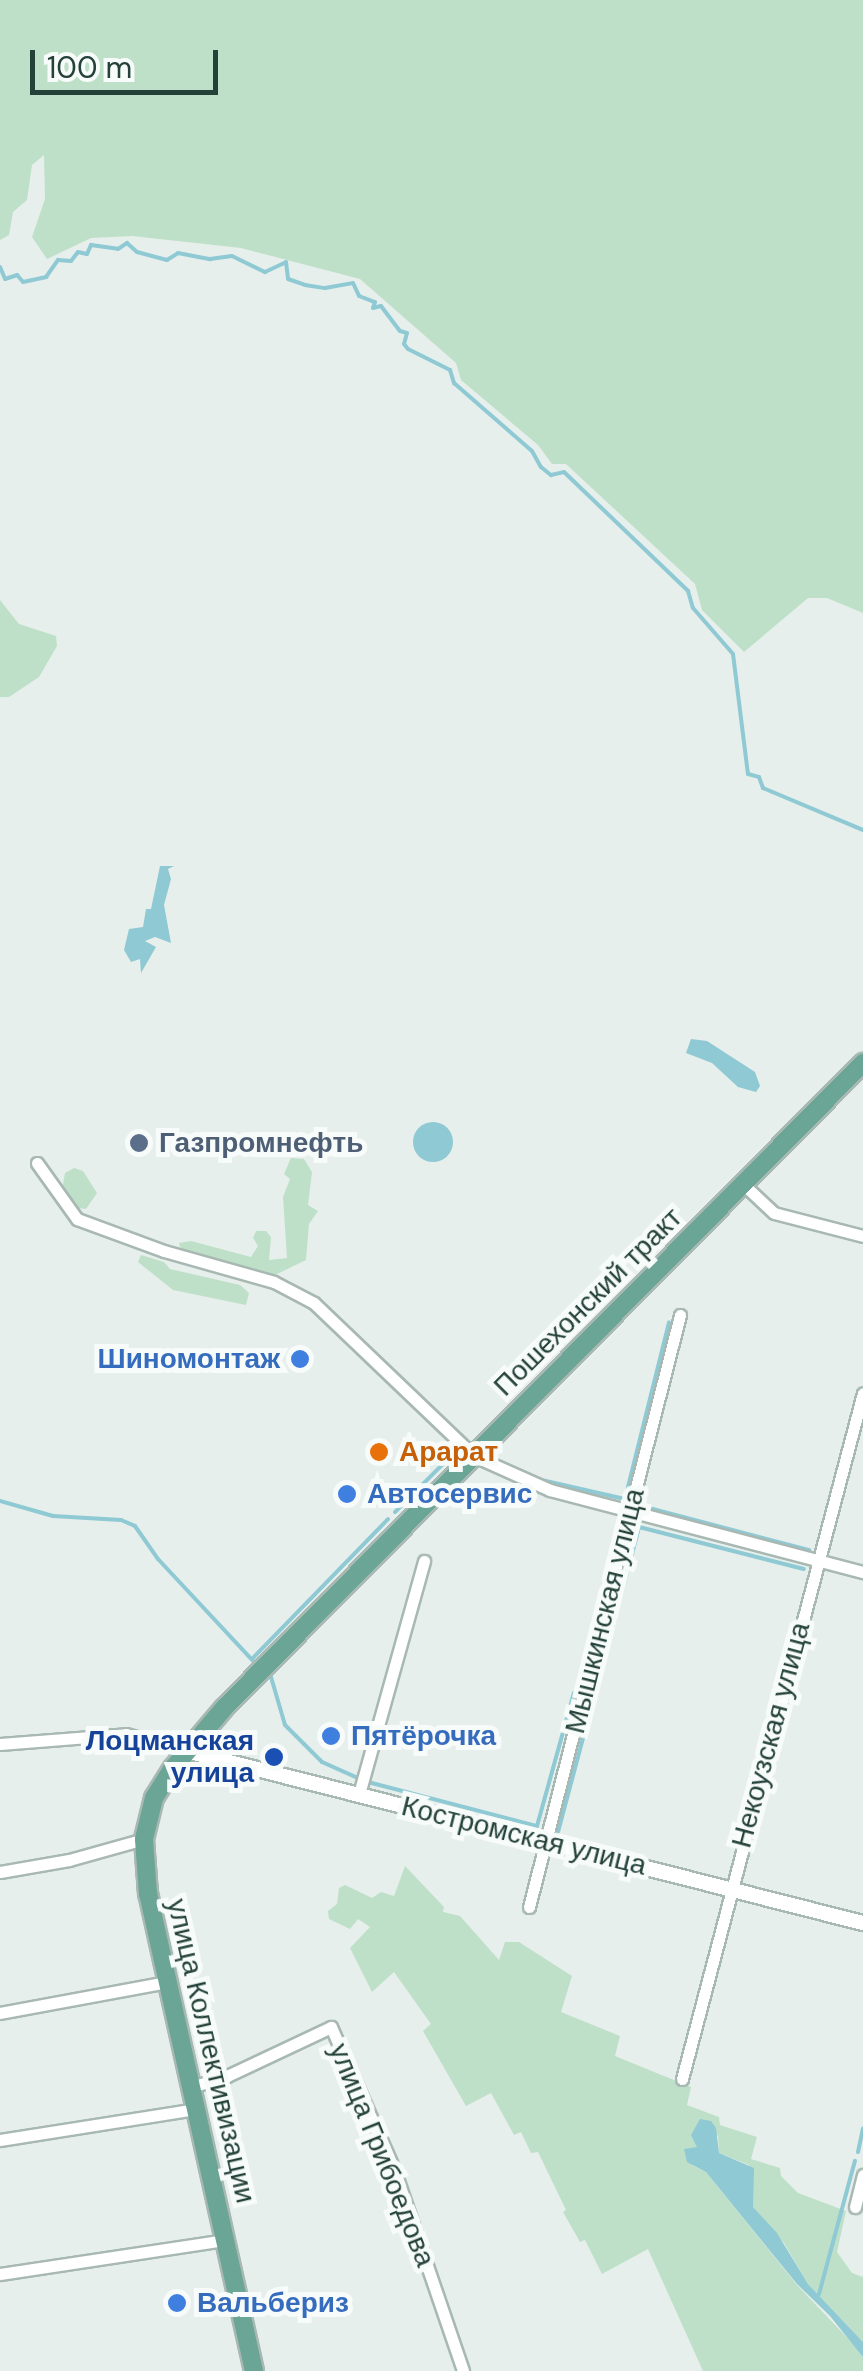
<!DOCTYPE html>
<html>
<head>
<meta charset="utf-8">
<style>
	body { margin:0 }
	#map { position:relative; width:863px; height:2371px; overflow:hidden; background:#e6efeb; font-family:"DM Sans",sans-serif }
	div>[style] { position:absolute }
	.green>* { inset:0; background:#bfe0c8 }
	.water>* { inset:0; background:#8ec9d4 }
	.round { border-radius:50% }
	.stream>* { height:4px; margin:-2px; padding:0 2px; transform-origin:2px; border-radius:2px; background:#8ec9d4 }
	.roads { filter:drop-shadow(2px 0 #a8b8b2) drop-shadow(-2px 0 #a8b8b2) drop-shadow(0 2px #a8b8b2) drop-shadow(0 -2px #a8b8b2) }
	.minor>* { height:11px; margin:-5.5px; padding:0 5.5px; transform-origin:5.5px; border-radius:5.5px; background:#fff }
	.tertiary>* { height:14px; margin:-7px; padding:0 7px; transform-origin:7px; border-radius:7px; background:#fff }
	.primary>* { height:18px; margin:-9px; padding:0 9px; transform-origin:9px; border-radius:9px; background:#6aa596 }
	.dots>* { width:28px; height:28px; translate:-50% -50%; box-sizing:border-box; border:5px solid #f7fbf9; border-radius:50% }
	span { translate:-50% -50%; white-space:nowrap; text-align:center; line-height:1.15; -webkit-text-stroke:10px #f7fbf9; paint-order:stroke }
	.service-label { font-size:28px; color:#4e5e75; font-weight:700 }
	.left { translate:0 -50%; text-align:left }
	.street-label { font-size:28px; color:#24423a }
	.shop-label { font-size:28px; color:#366cbe; font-weight:700 }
	.right { translate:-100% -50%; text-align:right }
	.food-label { font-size:28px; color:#c56008; font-weight:700 }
	.transit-label { font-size:28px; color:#164399; font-weight:700 }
	.scale { position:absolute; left:30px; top:50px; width:188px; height:45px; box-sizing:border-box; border:5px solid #24423a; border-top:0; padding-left:12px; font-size:30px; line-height:35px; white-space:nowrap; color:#24423a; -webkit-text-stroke:8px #f7fbf9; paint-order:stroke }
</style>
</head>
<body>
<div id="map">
	<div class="green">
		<div style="clip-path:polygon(0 0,863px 0,863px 613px,827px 598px,808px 598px,744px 652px,702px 610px,695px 584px,566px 464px,552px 464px,538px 445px,461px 380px,456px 363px,360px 279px,241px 248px,132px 236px,91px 238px,47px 259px,32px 237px,45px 199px,44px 155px,32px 165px,27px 200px,13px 212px,9px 235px,0 240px)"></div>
		<div style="clip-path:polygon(0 600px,19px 624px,56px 636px,57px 646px,39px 677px,9px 697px,0 697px)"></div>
		<div style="clip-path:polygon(291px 1158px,304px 1159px,312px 1172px,308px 1205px,318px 1211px,309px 1224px,306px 1260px,275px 1275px,181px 1250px,179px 1243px,191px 1241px,251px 1257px,258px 1246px,253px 1238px,256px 1231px,266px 1231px,271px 1237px,269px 1260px,287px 1258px,283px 1197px,290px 1179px,284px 1174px)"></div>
		<div style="clip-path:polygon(74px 1168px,83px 1171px,97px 1193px,86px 1209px,77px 1208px,63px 1185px,65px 1173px)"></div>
		<div style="clip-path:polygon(141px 1255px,164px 1262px,170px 1269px,240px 1285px,249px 1293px,246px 1305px,173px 1290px,138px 1262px)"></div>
		<div style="clip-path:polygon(405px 1866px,444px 1907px,443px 1912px,460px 1916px,499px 1960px,505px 1942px,519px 1942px,572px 1976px,561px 2012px,620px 2036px,615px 2056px,691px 2087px,687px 2105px,719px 2117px,720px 2125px,757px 2137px,751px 2159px,780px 2168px,781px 2176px,798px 2193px,846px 2211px,837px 2252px,852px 2273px,863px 2277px,863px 2342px,808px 2284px,784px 2243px,753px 2207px,749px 2165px,719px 2153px,718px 2135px,695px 2150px,692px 2165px,706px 2172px,797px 2285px,857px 2348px,863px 2357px,863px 2371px,703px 2371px,648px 2249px,602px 2274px,585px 2240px,580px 2242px,563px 2212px,566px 2210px,538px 2152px,531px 2153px,521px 2132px,514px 2135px,491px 2093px,466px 2106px,423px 2031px,431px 2024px,394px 1972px,372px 1992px,350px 1948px,370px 1927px,358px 1919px,350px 1929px,329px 1919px,328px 1911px,337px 1904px,339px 1888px,345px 1885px,372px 1898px,381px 1892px,394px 1896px)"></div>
	</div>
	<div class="water">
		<div style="clip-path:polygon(160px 866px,174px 866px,168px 869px,171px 879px,164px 905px,171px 943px,155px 937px,145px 941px,156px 947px,141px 973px,140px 959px,131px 962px,124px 950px,129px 929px,143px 927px,146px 909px,151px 909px)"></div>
		<div style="clip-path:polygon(691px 1039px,707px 1041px,755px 1072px,760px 1086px,756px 1092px,738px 1087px,712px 1063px,686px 1053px)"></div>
		<div class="round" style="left:413px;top:1122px;width:40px;height:40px"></div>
		<div style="clip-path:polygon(700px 2119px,711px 2121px,716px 2128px,719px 2153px,754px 2168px,753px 2207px,777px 2233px,808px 2284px,863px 2342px,863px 2357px,830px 2316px,797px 2284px,706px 2172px,687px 2162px,684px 2149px,697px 2147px,691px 2135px)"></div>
	</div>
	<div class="stream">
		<div style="left:0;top:267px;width:13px;rotate:67deg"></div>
		<div style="left:5px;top:279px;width:13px;rotate:-18deg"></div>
		<div style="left:17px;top:275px;width:9px;rotate:49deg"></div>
		<div style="left:23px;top:282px;width:24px;rotate:-12deg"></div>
		<div style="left:46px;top:277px;width:21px;rotate:-55deg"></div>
		<div style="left:58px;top:260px;width:13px;rotate:4deg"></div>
		<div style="left:71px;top:261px;width:11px;rotate:-52deg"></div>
		<div style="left:78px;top:252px;width:9px;rotate:13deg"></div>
		<div style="left:87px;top:254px;width:10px;rotate:-66deg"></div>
		<div style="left:91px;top:245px;width:27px;rotate:8deg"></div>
		<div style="left:118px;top:249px;width:11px;rotate:-34deg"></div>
		<div style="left:127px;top:243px;width:13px;rotate:42deg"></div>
		<div style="left:137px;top:252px;width:31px;rotate:15deg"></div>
		<div style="left:167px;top:260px;width:13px;rotate:-32deg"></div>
		<div style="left:178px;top:253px;width:33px;rotate:11deg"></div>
		<div style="left:210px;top:259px;width:22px;rotate:-8deg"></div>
		<div style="left:232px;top:256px;width:37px;rotate:26deg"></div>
		<div style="left:265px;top:272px;width:23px;rotate:-25deg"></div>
		<div style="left:286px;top:262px;width:17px;rotate:83deg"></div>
		<div style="left:288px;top:279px;width:18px;rotate:19deg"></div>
		<div style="left:305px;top:285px;width:20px;rotate:9deg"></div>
		<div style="left:325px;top:288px;width:28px;rotate:-10deg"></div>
		<div style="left:353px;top:283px;width:14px;rotate:65deg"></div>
		<div style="left:359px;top:296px;width:17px;rotate:21deg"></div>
		<div style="left:375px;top:302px;width:6px;rotate:108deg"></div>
		<div style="left:373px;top:308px;width:8px;rotate:-14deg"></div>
		<div style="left:381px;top:306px;width:31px;rotate:53deg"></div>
		<div style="left:400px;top:331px;width:7px;rotate:16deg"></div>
		<div style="left:407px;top:333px;width:11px;rotate:105deg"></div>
		<div style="left:404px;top:344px;width:6px;rotate:51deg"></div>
		<div style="left:408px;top:349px;width:47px;rotate:26.6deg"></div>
		<div style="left:450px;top:370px;width:14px;rotate:73deg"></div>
		<div style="left:454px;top:383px;width:103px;rotate:41.1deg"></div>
		<div style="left:532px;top:451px;width:18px;rotate:61deg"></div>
		<div style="left:541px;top:467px;width:13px;rotate:39deg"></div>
		<div style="left:551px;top:475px;width:13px;rotate:-13deg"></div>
		<div style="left:564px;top:472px;width:172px;rotate:43.8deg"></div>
		<div style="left:688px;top:591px;width:18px;rotate:74deg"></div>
		<div style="left:693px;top:608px;width:61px;rotate:49deg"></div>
		<div style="left:733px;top:654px;width:121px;rotate:82.9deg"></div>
		<div style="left:748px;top:774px;width:11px;rotate:15deg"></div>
		<div style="left:759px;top:777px;width:12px;rotate:70deg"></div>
		<div style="left:763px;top:788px;width:108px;rotate:22.8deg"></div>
		<div style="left:537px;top:1479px;width:90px;rotate:12.8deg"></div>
		<div style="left:625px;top:1499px;width:182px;rotate:-76deg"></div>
		<div style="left:0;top:1501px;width:55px;rotate:15.8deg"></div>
		<div style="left:53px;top:1516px;width:68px;rotate:3.4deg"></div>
		<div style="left:121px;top:1520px;width:15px;rotate:23deg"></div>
		<div style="left:135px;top:1526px;width:40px;rotate:55.1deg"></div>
		<div style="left:158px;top:1559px;width:139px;rotate:47deg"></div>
		<div style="left:645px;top:1507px;width:170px;rotate:14.7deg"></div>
		<div style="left:395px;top:1512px;width:68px;rotate:-45deg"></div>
		<div style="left:443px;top:1464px;width:7px;rotate:-98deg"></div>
		<div style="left:252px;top:1659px;width:195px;rotate:-45.8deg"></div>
		<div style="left:271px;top:1677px;width:50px;rotate:73.7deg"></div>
		<div style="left:285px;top:1725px;width:52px;rotate:45deg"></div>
		<div style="left:322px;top:1762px;width:39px;rotate:24deg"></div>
		<div style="left:364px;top:1781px;width:179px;rotate:14.6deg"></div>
		<div style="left:537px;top:1826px;width:138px;rotate:-74.5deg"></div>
		<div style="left:558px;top:1832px;width:316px;rotate:-75.1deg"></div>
		<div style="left:639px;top:1527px;width:170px;rotate:14.3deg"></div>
		<div style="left:858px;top:2152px;width:24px;rotate:-78deg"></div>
		<div style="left:819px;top:2294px;width:138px;rotate:-74.9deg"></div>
	</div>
	<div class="roads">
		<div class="minor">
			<div style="left:37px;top:1163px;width:69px;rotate:54.5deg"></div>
			<div style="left:77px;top:1219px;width:93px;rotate:20.2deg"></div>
			<div style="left:164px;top:1251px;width:114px;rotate:15.7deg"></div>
			<div style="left:274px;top:1282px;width:45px;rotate:27.7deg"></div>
			<div style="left:314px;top:1303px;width:221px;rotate:43.7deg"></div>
			<div style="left:474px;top:1456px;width:83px;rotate:24.1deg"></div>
			<div style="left:550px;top:1490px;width:324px;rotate:14.7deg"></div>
			<div style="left:743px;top:1184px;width:42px;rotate:43.1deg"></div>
			<div style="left:774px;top:1213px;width:92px;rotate:14.5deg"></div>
			<div style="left:0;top:1744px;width:126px;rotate:-4.5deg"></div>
			<div style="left:126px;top:1734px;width:62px;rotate:15.8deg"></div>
			<div style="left:359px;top:1794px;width:242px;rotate:-74.4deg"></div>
			<div style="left:0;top:1872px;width:70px;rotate:-9.9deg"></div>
			<div style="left:69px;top:1860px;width:78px;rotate:-15.6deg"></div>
			<div style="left:529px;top:1907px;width:611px;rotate:-75.69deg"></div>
			<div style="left:0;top:2013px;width:170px;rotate:-10.5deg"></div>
			<div style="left:682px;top:2079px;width:709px;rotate:-75.22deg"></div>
			<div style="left:191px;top:2087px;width:38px;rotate:-17deg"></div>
			<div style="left:227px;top:2076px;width:115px;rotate:-25.2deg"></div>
			<div style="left:331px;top:2027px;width:155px;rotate:66.1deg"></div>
			<div style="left:394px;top:2169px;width:213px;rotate:71.1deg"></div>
			<div style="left:0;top:2140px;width:197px;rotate:-9deg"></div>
			<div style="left:855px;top:2207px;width:33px;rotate:-76deg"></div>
			<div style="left:0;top:2274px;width:228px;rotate:-8.6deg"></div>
		</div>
		<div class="tertiary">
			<div style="left:186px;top:1751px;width:699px;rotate:14.26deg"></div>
		</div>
		<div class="primary">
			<div style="left:254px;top:2371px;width:489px;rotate:-102.5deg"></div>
			<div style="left:148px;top:1894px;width:55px;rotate:-94.2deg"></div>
			<div style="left:144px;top:1839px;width:42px;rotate:-76.3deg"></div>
			<div style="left:154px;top:1798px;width:36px;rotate:-58deg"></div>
			<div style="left:173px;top:1768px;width:80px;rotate:-49.6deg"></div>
			<div style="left:225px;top:1707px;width:907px;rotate:-45.27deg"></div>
		</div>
	</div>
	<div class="dots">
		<div style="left:139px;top:1143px;background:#5c6f8a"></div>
		<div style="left:300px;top:1359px;background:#3f7fe0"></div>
		<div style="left:379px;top:1452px;background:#e8710a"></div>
		<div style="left:347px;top:1494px;background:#3f7fe0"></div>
		<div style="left:331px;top:1736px;background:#3f7fe0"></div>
		<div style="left:274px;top:1757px;background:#1a4fb4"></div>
		<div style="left:177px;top:2303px;background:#3f7fe0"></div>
	</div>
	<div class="service-label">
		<span class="left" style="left:159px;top:1143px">Газпромнефть</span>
	</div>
	<div class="street-label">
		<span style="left:588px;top:1302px;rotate:-45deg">Пошехонский тракт</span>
		<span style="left:605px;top:1611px;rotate:-76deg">Мышкинская улица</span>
		<span style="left:771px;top:1735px;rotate:-75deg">Некоузская улица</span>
		<span style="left:524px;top:1836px;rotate:14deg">Костромская улица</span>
		<span style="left:211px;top:2051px;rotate:77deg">улица Коллективизации</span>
		<span style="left:382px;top:2155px;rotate:68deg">улица Грибоедова</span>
	</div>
	<div class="shop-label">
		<span class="right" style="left:280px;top:1359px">Шиномонтаж</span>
		<span class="left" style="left:367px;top:1494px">Автосервис</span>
		<span class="left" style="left:351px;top:1736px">Пятёрочка</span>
		<span class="left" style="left:197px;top:2303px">Вальбериз</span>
	</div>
	<div class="food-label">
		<span class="left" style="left:399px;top:1452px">Арарат</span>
	</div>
	<div class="transit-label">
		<span class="right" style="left:254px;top:1757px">Лоцманская<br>улица</span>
	</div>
	<div class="scale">100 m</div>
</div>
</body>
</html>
